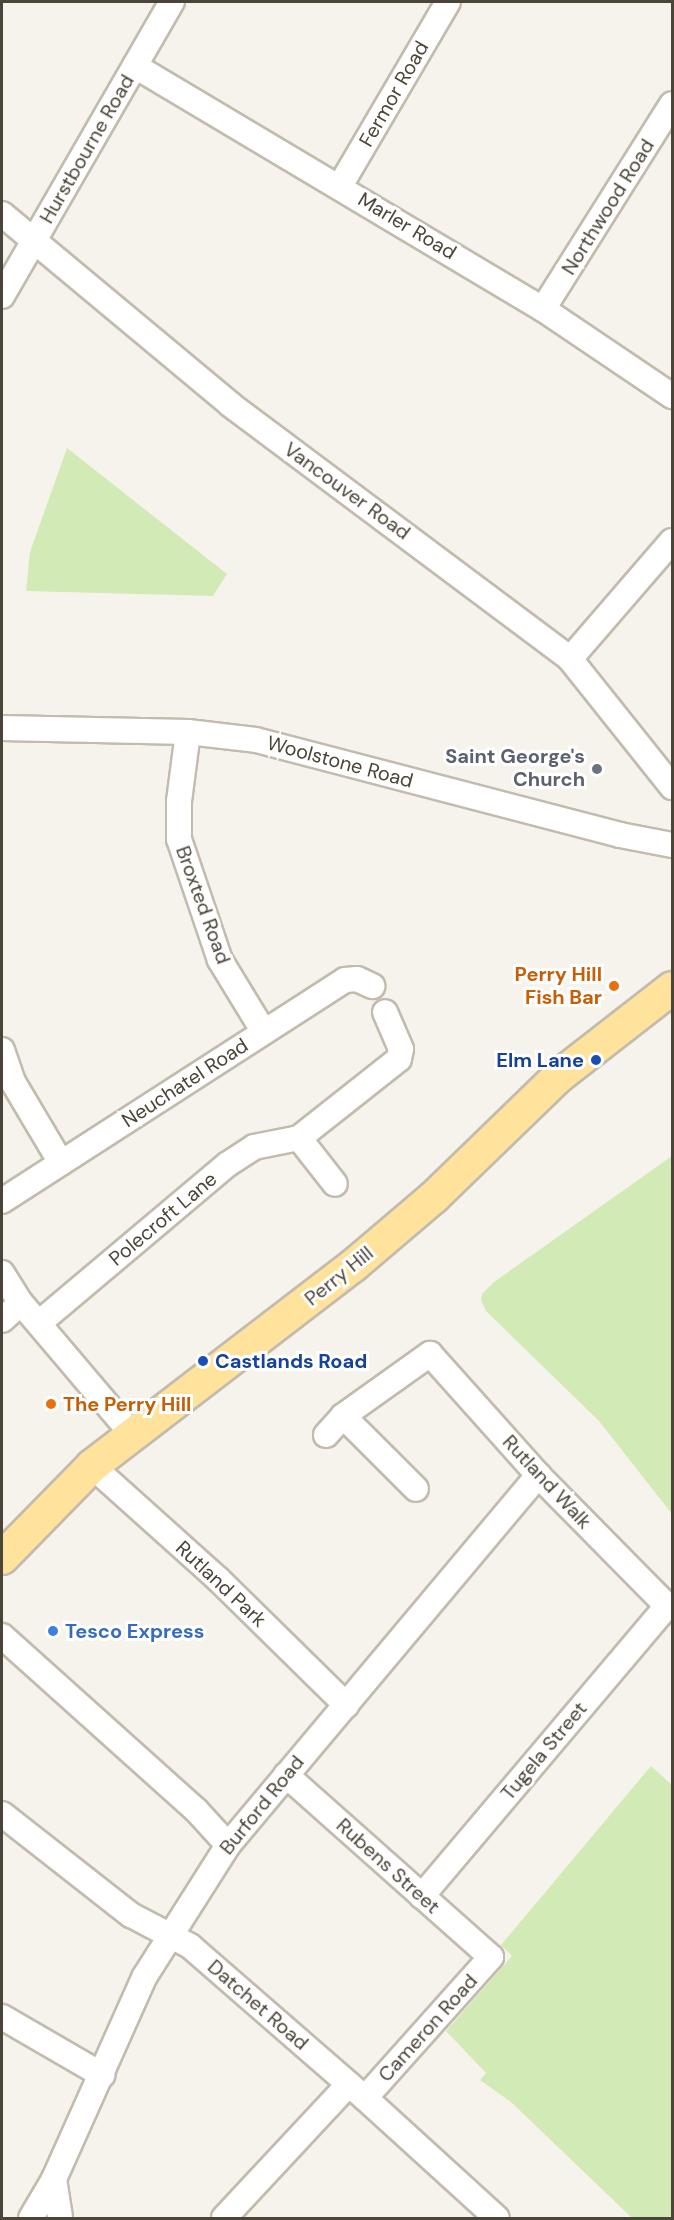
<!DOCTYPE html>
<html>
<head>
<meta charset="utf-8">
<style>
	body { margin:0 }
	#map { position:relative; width:674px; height:2220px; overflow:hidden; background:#f6f3ec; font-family:"DM Sans",sans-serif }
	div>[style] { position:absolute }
	.green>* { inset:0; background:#d2eab5 }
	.roads { filter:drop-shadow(2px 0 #c2bbae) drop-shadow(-2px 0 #c2bbae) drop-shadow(0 2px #c2bbae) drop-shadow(0 -2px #c2bbae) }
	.minor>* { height:24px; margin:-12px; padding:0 12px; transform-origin:12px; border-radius:12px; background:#fff }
	.major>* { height:32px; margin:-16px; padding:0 16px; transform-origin:16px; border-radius:16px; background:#ffe39c }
	.dots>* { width:16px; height:16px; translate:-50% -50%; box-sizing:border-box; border:3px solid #fff; border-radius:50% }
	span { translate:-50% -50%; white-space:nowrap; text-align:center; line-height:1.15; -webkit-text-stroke:6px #fff; paint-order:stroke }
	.street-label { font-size:20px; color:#4b4439 }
	.worship-label { font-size:20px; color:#5b616d; font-weight:700 }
	.right { translate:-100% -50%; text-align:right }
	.food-label { font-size:20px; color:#c56008; font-weight:700 }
	.left { translate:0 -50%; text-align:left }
	.transit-label { font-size:20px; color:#164399; font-weight:700 }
	.shop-label { font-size:20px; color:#366cbe; font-weight:700 }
	.frame { position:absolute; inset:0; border:3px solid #4b4439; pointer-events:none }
</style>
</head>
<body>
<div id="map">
	<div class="green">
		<div style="clip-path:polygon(67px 448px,227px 574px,213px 596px,26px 591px,30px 552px)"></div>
		<div style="clip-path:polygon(672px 1156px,672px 1514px,599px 1421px,486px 1311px,481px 1300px,482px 1294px,494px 1282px)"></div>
		<div style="clip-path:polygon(651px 1766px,672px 1785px,672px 2218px,632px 2218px,511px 2102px,480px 2080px,486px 2073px,446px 2031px,512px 1956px,501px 1945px)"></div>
	</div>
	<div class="roads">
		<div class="minor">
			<div style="left:135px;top:66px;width:475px;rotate:30.8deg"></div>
			<div style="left:543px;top:309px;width:156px;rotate:34deg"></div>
			<div style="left:340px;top:186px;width:213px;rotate:-59.6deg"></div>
			<div style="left:2px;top:214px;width:298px;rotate:39.8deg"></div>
			<div style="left:231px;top:405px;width:424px;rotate:36.8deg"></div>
			<div style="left:570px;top:659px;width:164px;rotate:51.4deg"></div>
			<div style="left:2px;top:296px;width:340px;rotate:-60deg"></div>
			<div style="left:543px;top:309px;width:242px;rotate:-57.8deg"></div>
			<div style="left:570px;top:659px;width:156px;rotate:-49.2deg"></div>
			<div style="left:2px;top:728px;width:186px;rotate:1.2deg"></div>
			<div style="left:188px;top:732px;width:68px;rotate:6.7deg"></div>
			<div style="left:256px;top:740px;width:376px;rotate:14.6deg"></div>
			<div style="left:620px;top:835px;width:53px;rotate:10.9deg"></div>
			<div style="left:188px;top:732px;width:70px;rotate:97.4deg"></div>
			<div style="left:179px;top:801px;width:38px;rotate:90deg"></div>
			<div style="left:179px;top:839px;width:128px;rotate:71.3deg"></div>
			<div style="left:220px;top:960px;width:84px;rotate:58.6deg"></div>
			<div style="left:2px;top:1050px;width:34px;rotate:71deg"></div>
			<div style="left:13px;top:1082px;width:94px;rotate:59.3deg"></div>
			<div style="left:299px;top:1138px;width:58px;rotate:52deg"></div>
			<div style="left:2px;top:1201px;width:408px;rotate:-32.8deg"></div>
			<div style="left:345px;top:980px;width:12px;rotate:-5deg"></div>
			<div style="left:357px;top:979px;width:17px;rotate:25deg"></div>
			<div style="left:2px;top:1273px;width:36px;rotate:58deg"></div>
			<div style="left:21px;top:1303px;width:172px;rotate:49.7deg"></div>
			<div style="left:2px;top:1320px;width:25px;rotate:-42deg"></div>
			<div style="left:39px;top:1323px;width:247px;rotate:-40.1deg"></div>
			<div style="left:228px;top:1164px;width:31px;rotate:-33deg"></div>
			<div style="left:254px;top:1147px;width:46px;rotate:-11.3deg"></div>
			<div style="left:299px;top:1138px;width:127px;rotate:-38.3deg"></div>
			<div style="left:399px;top:1059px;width:10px;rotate:-79deg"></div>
			<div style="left:401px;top:1049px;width:40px;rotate:-113.4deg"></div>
			<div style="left:343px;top:1416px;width:103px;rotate:45deg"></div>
			<div style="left:326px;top:1435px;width:25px;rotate:-48deg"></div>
			<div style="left:343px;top:1416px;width:107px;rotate:-35.5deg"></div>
			<div style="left:430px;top:1354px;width:162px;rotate:48.2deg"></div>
			<div style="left:538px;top:1475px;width:184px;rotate:45.4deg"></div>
			<div style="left:667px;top:1606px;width:380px;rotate:130.2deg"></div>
			<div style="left:92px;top:1466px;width:169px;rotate:41.9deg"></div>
			<div style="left:218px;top:1579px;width:180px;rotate:44.5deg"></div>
			<div style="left:2px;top:1636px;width:261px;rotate:41.9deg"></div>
			<div style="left:196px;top:1810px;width:47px;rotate:47.6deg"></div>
			<div style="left:286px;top:1775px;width:274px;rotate:41.6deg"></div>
			<div style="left:491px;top:1957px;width:189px;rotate:131.8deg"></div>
			<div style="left:2px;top:1814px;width:164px;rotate:38.1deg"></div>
			<div style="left:131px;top:1915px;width:67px;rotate:27.7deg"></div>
			<div style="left:190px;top:1946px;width:232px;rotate:41deg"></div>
			<div style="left:365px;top:2098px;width:178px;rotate:42.3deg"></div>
			<div style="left:2px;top:2017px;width:116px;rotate:30.1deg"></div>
			<div style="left:54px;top:2179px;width:39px;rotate:81deg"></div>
			<div style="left:31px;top:2218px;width:45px;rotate:-59.5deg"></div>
			<div style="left:54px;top:2179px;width:222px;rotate:-65.9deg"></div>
			<div style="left:145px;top:1976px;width:155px;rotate:-57.6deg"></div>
			<div style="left:228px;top:1845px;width:483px;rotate:-50deg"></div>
			<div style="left:224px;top:2218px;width:183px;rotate:-47deg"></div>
		</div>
		<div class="major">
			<div style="left:2px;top:1558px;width:129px;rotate:-45.6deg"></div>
			<div style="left:92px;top:1466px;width:330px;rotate:-37.5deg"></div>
			<div style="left:354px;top:1265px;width:105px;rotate:-40.4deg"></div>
			<div style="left:434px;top:1197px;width:174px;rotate:-44.1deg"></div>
			<div style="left:559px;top:1076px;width:143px;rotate:-37.9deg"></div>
		</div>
	</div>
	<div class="dots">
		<div style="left:597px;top:769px;background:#6b7280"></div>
		<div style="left:614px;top:986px;background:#e8710a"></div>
		<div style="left:596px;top:1060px;background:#1a4fb4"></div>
		<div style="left:203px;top:1361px;background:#1a4fb4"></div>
		<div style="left:51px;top:1404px;background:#e8710a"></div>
		<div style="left:53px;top:1631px;background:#3f7fe0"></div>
	</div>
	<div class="street-label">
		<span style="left:394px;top:94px;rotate:-60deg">Fermor Road</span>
		<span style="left:87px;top:149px;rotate:-60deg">Hurstbourne Road</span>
		<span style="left:608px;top:207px;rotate:-58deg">Northwood Road</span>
		<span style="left:407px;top:226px;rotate:31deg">Marler Road</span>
		<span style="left:347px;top:491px;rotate:36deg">Vancouver Road</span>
		<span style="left:340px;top:762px;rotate:15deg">Woolstone Road</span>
		<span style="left:203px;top:905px;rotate:70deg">Broxted Road</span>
		<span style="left:185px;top:1083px;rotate:-33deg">Neuchatel Road</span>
		<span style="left:163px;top:1219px;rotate:-40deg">Polecroft Lane</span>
		<span style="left:339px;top:1276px;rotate:-39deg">Perry Hill</span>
		<span style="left:547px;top:1482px;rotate:47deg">Rutland Walk</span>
		<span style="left:221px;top:1584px;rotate:43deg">Rutland Park</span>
		<span style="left:544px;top:1751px;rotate:-50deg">Tugela Street</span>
		<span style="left:262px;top:1805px;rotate:-51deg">Burford Road</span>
		<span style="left:388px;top:1866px;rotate:42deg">Rubens Street</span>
		<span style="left:258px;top:2005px;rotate:41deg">Datchet Road</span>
		<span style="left:428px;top:2028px;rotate:-48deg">Cameron Road</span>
	</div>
	<div class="worship-label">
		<span class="right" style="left:585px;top:768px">Saint George's<br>Church</span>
	</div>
	<div class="food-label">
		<span class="right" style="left:602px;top:986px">Perry Hill<br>Fish Bar</span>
		<span class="left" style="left:63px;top:1404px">The Perry Hill</span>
	</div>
	<div class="transit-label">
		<span class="right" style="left:584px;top:1060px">Elm Lane</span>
		<span class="left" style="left:215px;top:1361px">Castlands Road</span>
	</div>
	<div class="shop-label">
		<span class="left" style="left:65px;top:1631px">Tesco Express</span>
	</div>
	<div class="frame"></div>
</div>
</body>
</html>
